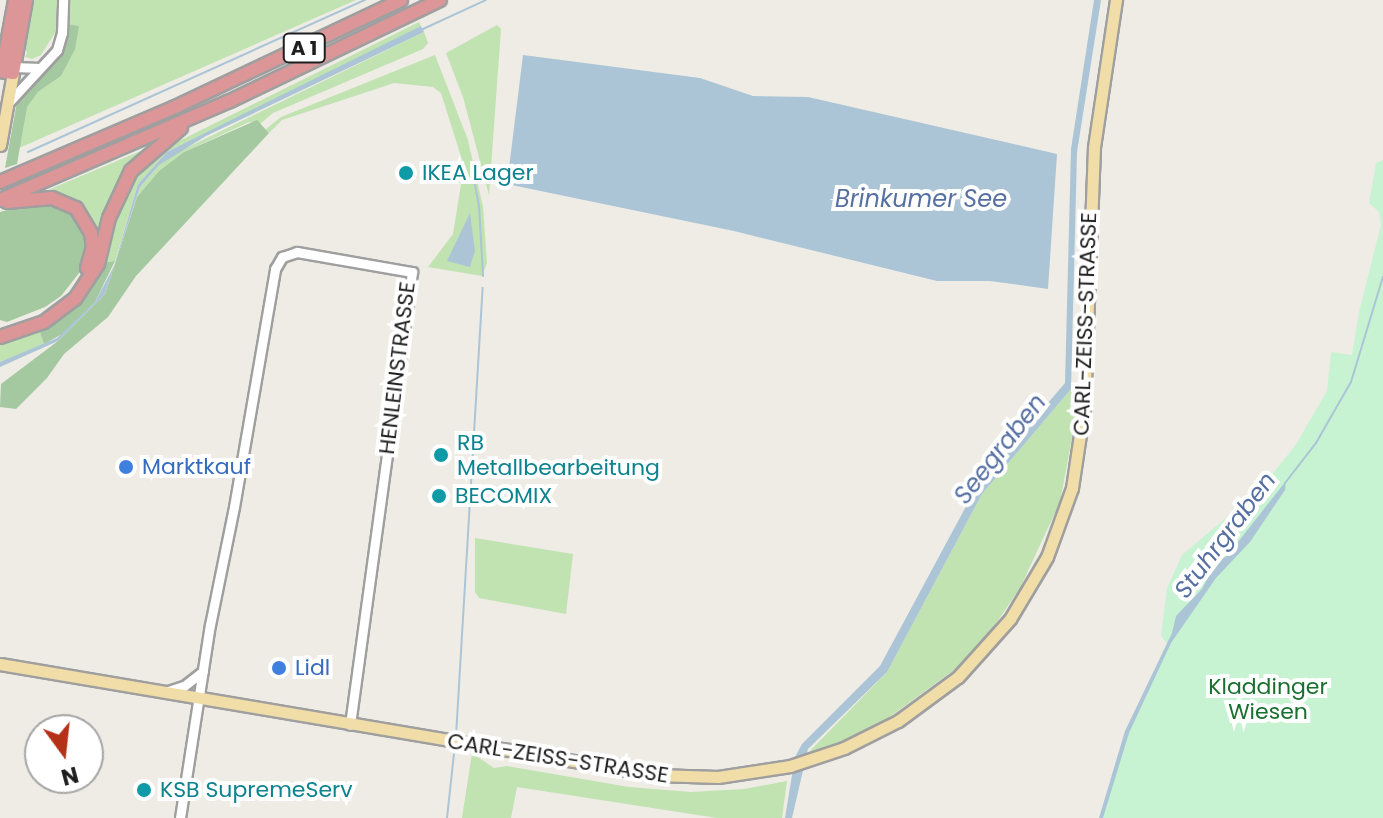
<!DOCTYPE html>
<html>
<head>
<meta charset="utf-8">
<style>
	body { margin:0 }
	#map { position:relative; width:1383px; height:818px; overflow:hidden; background:#eeece5; font-family:Poppins,sans-serif }
	div>[style] { position:absolute }
	.grass>* { inset:0; background:#c1e2b1 }
	.forest>* { inset:0; background:#a4c89f }
	.park>* { inset:0; background:#c7f3d2 }
	.water>* { inset:0; background:#abc5d6 }
	.stream>* { height:2px; margin:-1px; padding:0 1px; transform-origin:1px; border-radius:1px; background:#abc5d6 }
	.roads { filter:drop-shadow(2px 0 #9f9f9f) drop-shadow(-2px 0 #9f9f9f) drop-shadow(0 2px #9f9f9f) drop-shadow(0 -2px #9f9f9f) }
	.minor>* { height:9px; margin:-4.5px; padding:0 4.5px; transform-origin:4.5px; border-radius:4.5px; background:#fff }
	.major>* { height:11px; margin:-5.5px; padding:0 5.5px; transform-origin:5.5px; border-radius:5.5px; background:#f0dda8 }
	.highway>* { height:12px; margin:-6px; padding:0 6px; transform-origin:6px; border-radius:6px; background:#dc9698 }
	.dots>* { width:22px; height:22px; translate:-50% -50%; box-sizing:border-box; border:4px solid #fff; border-radius:50% }
	span { translate:-50% -50%; white-space:nowrap; text-align:center; line-height:1.15; -webkit-text-stroke:8px #fff; paint-order:stroke }
	.shield-label span { padding:2px 6px; background:#fff; border:2px solid; border-radius:6px; -webkit-text-stroke-width:0 }
	.shield-label { font-size:20px; color:#1e1e1e; font-weight:700 }
	.culture-label { font-size:22px; color:#0d838f }
	.left { translate:0 -50%; text-align:left }
	.street-label { font-size:22px; color:#1e1e1e }
	.shop-label { font-size:22px; color:#366cbe }
	.park-label { font-size:22px; color:#196f2e }
	.water-label { font-size:24px; color:#5670a2; font-style:italic }
	.north { position:absolute; left:24px; top:714px; width:80px; height:80px; box-sizing:border-box; background:#fff; border:2px solid #a5a5a5; border-radius:50%; rotate:165deg; font-size:22px; font-weight:700; line-height:32px; text-align:center; color:#1e1e1e }
	.north::after { content:''; display:block; margin:auto; width:28px; height:36px; background:#b43118; clip-path:polygon(50% 0,100% 100%,50% 72%,0 100%) }
</style>
</head>
<body>
<div id="map">
	<div class="grass">
		<div style="clip-path:polygon(30px 0,58px 0,56px 31px,41px 55px,32px 59px,25px 57px,27px 53px,23px 41px)"></div>
		<div style="clip-path:polygon(69px 0,356px 0,19px 148px,26px 107px,38px 92px,61px 76px,79px 26px,68px 24px)"></div>
		<div style="clip-path:polygon(419px 22px,421px 26px,330px 74px,167px 152px,138px 184px,115px 261px,102px 263px,128px 185px,165px 148px)"></div>
		<div style="clip-path:polygon(497px 25px,501px 29px,489px 195px,463px 97px,446px 53px)"></div>
		<div style="clip-path:polygon(424px 32px,428px 43px,423px 49px,273px 113px,260px 124px,249px 122px,184px 152px,159px 171px,137px 197px,140px 187px,159px 165px,174px 154px)"></div>
		<div style="clip-path:polygon(435px 55px,468px 140px,483px 207px,487px 263px,482px 276px,428px 267px,453px 234px,464px 166px,441px 93px,433px 87px,394px 83px,282px 120px,269px 133px,266px 129px,281px 117px)"></div>
		<div style="clip-path:polygon(143px 150px,117px 184px,99px 247px,91px 217px,79px 204px,41px 193px)"></div>
		<div style="clip-path:polygon(39px 329px,44px 344px,0 362px,0 342px)"></div>
		<div style="clip-path:polygon(1071px 389px,1079px 400px,1060px 502px,1020px 588px,986px 638px,954px 670px,888px 718px,842px 744px,805px 756px,887px 672px,982px 494px)"></div>
		<div style="clip-path:polygon(475px 538px,573px 554px,566px 614px,479px 598px,475px 592px)"></div>
		<div style="clip-path:polygon(472px 753px,494px 768px,507px 766px,629px 787px,691px 792px,744px 789px,787px 781px,782px 818px,717px 818px,517px 787px,511px 818px,462px 818px)"></div>
	</div>
	<div class="forest">
		<div style="clip-path:polygon(68px 24px,79px 26px,75px 49px,61px 76px,38px 92px,27px 107px,17px 164px,5px 168px,17px 102px,23px 89px,56px 61px,65px 46px)"></div>
		<div style="clip-path:polygon(257px 120px,269px 133px,136px 276px,108px 317px,64px 354px,47px 378px,16px 409px,0 407px,1px 384px,58px 341px,105px 294px,137px 197px,159px 171px,184px 152px)"></div>
		<div style="clip-path:polygon(34px 202px,54px 202px,77px 214px,89px 238px,83px 268px,61px 296px,45px 307px,7px 322px,0 320px,0 212px)"></div>
		<div style="clip-path:polygon(115px 261px,95px 302px,64px 333px,44px 344px,39px 329px,78px 301px,102px 263px)"></div>
	</div>
	<div class="park">
		<div style="clip-path:polygon(1383px 160px,1383px 818px,1100px 818px,1126px 732px,1167px 644px,1161px 636px,1167px 588px,1182px 555px,1259px 490px,1295px 446px,1327px 391px,1331px 352px,1352px 355px,1359px 312px,1381px 225px,1379px 212px,1369px 203px,1376px 163px)"></div>
	</div>
	<div class="water">
		<div style="clip-path:polygon(1094px 0,1101px 0,1077px 152px,1071px 389px,982px 494px,887px 672px,808px 749px,792px 818px,785px 818px,795px 757px,802px 744px,880px 666px,977px 486px,1065px 383px,1071px 149px)"></div>
		<div style="clip-path:polygon(421px 26px,424px 32px,206px 136px,159px 165px,140px 187px,105px 294px,58px 341px,0 367px,0 362px,57px 338px,95px 302px,114px 266px,138px 184px,167px 152px)"></div>
		<div style="clip-path:polygon(523px 55px,700px 78px,753px 96px,808px 97px,1057px 154px,1048px 289px,990px 281px,937px 281px,734px 231px,507px 184px)"></div>
		<div style="clip-path:polygon(470px 213px,475px 251px,470px 267px,447px 261px)"></div>
		<div style="clip-path:polygon(1286px 481px,1285px 490px,1250px 542px,1216px 578px,1171px 643px,1129px 733px,1103px 818px,1099px 818px,1125px 731px,1172px 633px,1176px 616px,1202px 589px,1215px 563px,1227px 556px)"></div>
	</div>
	<div class="stream">
		<div style="left:423px;top:29px;width:69px;rotate:-24.7deg"></div>
		<div style="left:28px;top:152px;width:370px;rotate:-24.3deg"></div>
		<div style="left:474px;top:180px;width:26px;rotate:79deg"></div>
		<div style="left:479px;top:206px;width:70px;rotate:86.7deg"></div>
		<div style="left:1285px;top:483px;width:51px;rotate:-52.2deg"></div>
		<div style="left:1316px;top:443px;width:70px;rotate:-60.2deg"></div>
		<div style="left:1351px;top:382px;width:110px;rotate:-73.1deg"></div>
		<div style="left:456px;top:736px;width:449px;rotate:-86.6deg"></div>
		<div style="left:447px;top:818px;width:64px;rotate:-83.8deg"></div>
	</div>
	<div class="roads">
		<div class="minor">
			<div style="left:14px;top:67px;width:26px;rotate:2deg"></div>
			<div style="left:10px;top:101px;width:69px;rotate:-47.3deg"></div>
			<div style="left:57px;top:50px;width:18px;rotate:-74deg"></div>
			<div style="left:62px;top:33px;width:33px;rotate:-88deg"></div>
			<div style="left:165px;top:692px;width:20px;rotate:-18deg"></div>
			<div style="left:184px;top:686px;width:24px;rotate:-38deg"></div>
			<div style="left:180px;top:818px;width:195px;rotate:-81.2deg"></div>
			<div style="left:210px;top:625px;width:120px;rotate:-78.5deg"></div>
			<div style="left:234px;top:507px;width:242px;rotate:-80.2deg"></div>
			<div style="left:275px;top:269px;width:14px;rotate:-60deg"></div>
			<div style="left:282px;top:257px;width:16px;rotate:-18deg"></div>
			<div style="left:297px;top:252px;width:117px;rotate:9.9deg"></div>
			<div style="left:412px;top:272px;width:457px;rotate:97.8deg"></div>
		</div>
		<div class="major">
			<div style="left:0;top:145px;width:73px;rotate:-79.8deg"></div>
			<div style="left:0;top:664px;width:665px;rotate:9.6deg"></div>
			<div style="left:656px;top:775px;width:62px;rotate:1.8deg"></div>
			<div style="left:718px;top:777px;width:73px;rotate:-8.7deg"></div>
			<div style="left:790px;top:766px;width:57px;rotate:-18.4deg"></div>
			<div style="left:844px;top:748px;width:60px;rotate:-26.6deg"></div>
			<div style="left:898px;top:721px;width:74px;rotate:-36.3deg"></div>
			<div style="left:958px;top:677px;width:78px;rotate:-48.1deg"></div>
			<div style="left:1010px;top:619px;width:72px;rotate:-59.2deg"></div>
			<div style="left:1047px;top:557px;width:73px;rotate:-70.1deg"></div>
			<div style="left:1072px;top:488px;width:81px;rotate:-81.5deg"></div>
			<div style="left:1084px;top:408px;width:261px;rotate:-87.8deg"></div>
			<div style="left:1094px;top:147px;width:149px;rotate:-81.5deg"></div>
		</div>
		<div class="highway">
			<div style="left:0;top:71px;width:13px;rotate:9deg"></div>
			<div style="left:13px;top:73px;width:74px;rotate:-79.9deg"></div>
			<div style="left:2px;top:71px;width:72px;rotate:-79.6deg"></div>
			<div style="left:0;top:182px;width:190px;rotate:-23.2deg"></div>
			<div style="left:175px;top:107px;width:250px;rotate:-25.3deg"></div>
			<div style="left:0;top:200px;width:250px;rotate:-23.3deg"></div>
			<div style="left:230px;top:101px;width:233px;rotate:-25.7deg"></div>
			<div style="left:7px;top:202px;width:45px;rotate:-5.1deg"></div>
			<div style="left:52px;top:198px;width:26px;rotate:23deg"></div>
			<div style="left:76px;top:208px;width:29px;rotate:59deg"></div>
			<div style="left:91px;top:233px;width:14px;rotate:82deg"></div>
			<div style="left:93px;top:247px;width:22px;rotate:106deg"></div>
			<div style="left:0;top:337px;width:46px;rotate:-18.8deg"></div>
			<div style="left:44px;top:322px;width:39px;rotate:-37deg"></div>
			<div style="left:75px;top:299px;width:42px;rotate:-56.7deg"></div>
			<div style="left:98px;top:264px;width:47px;rotate:-76.6deg"></div>
			<div style="left:109px;top:218px;width:52px;rotate:-64.9deg"></div>
			<div style="left:131px;top:171px;width:66px;rotate:-40.7deg"></div>
		</div>
	</div>
	<div class="dots">
		<div style="left:406px;top:173px;background:#0f9aa8"></div>
		<div style="left:441px;top:455px;background:#0f9aa8"></div>
		<div style="left:126px;top:467px;background:#3f7fe0"></div>
		<div style="left:439px;top:496px;background:#0f9aa8"></div>
		<div style="left:279px;top:668px;background:#3f7fe0"></div>
		<div style="left:144px;top:790px;background:#0f9aa8"></div>
	</div>
	<div class="shield-label">
		<span style="left:304px;top:48px">A 1</span>
	</div>
	<div class="culture-label">
		<span class="left" style="left:422px;top:173px">IKEA Lager</span>
		<span class="left" style="left:457px;top:455px">RB<br>Metallbearbeitung</span>
		<span class="left" style="left:455px;top:496px">BECOMIX</span>
		<span class="left" style="left:160px;top:790px">KSB SupremeServ</span>
	</div>
	<div class="street-label">
		<span style="left:1085px;top:324px;rotate:-88deg">CARL-ZEISS-STRASSE</span>
		<span style="left:397px;top:368px;rotate:-83deg">HENLEINSTRASSE</span>
		<span style="left:558px;top:758px;rotate:9deg">CARL-ZEISS-STRASSE</span>
	</div>
	<div class="shop-label">
		<span class="left" style="left:142px;top:467px">Marktkauf</span>
		<span class="left" style="left:295px;top:668px">Lidl</span>
	</div>
	<div class="park-label">
		<span style="left:1268px;top:699px">Kladdinger<br>Wiesen</span>
	</div>
	<div class="water-label">
		<span style="left:921px;top:199px">Brinkumer See</span>
		<span style="left:1000px;top:449px;rotate:-52deg">Seegraben</span>
		<span style="left:1225px;top:535px;rotate:-53deg">Stuhrgraben</span>
	</div>
	<div class="north">N</div>
</div>
</body>
</html>
